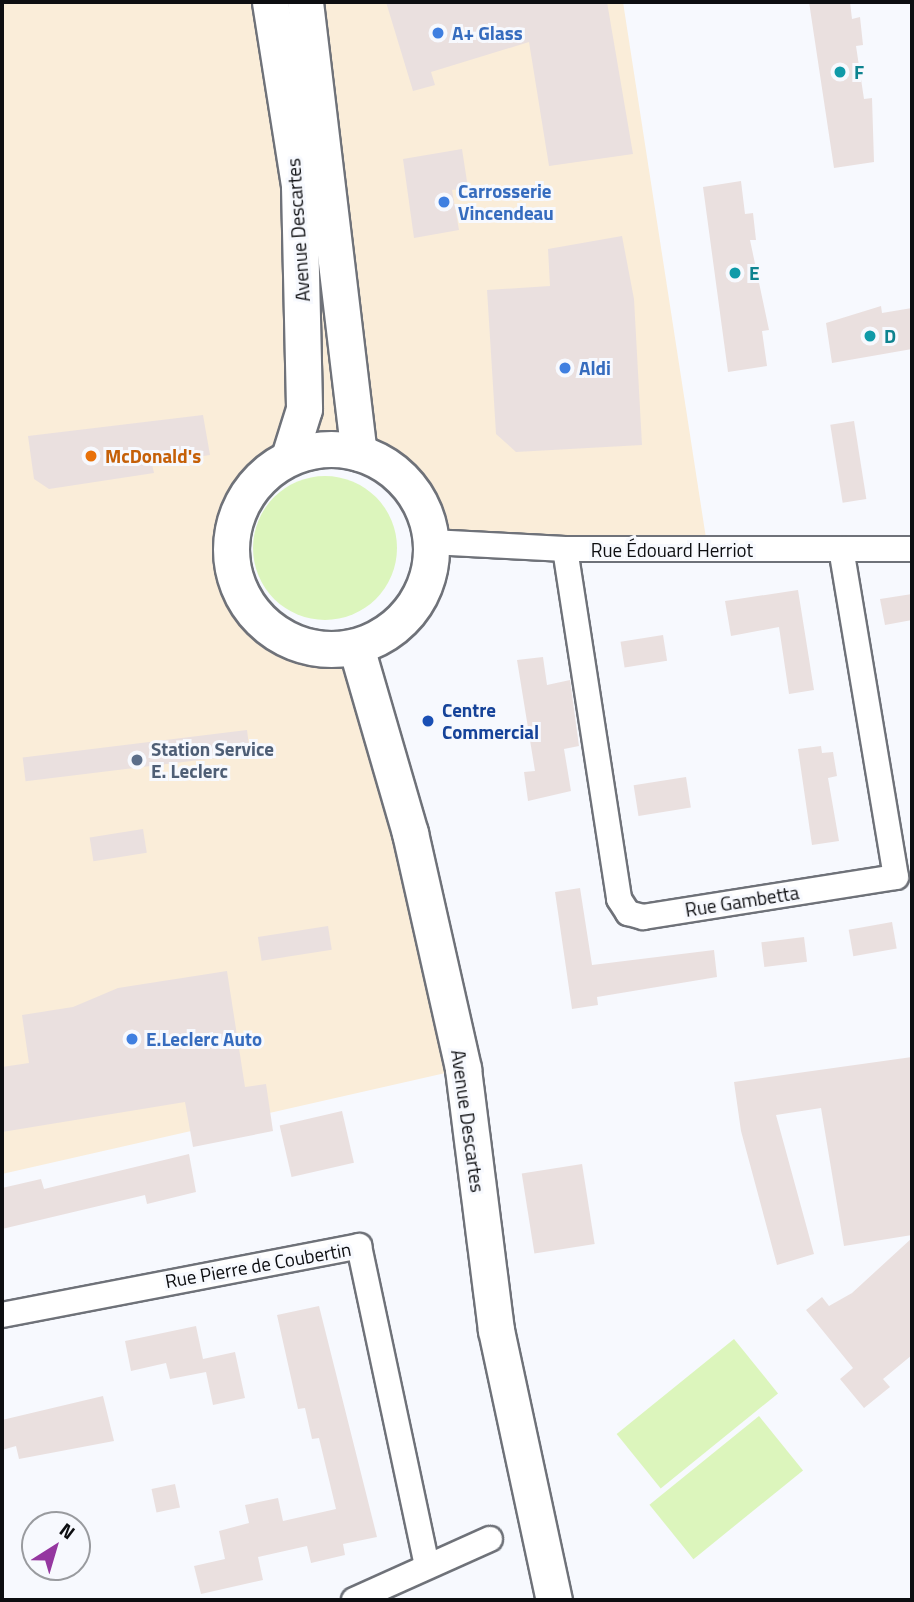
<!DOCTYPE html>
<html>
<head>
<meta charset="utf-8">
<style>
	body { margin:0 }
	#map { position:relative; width:914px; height:1602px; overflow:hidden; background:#f7f9fe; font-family:"Titillium Web",sans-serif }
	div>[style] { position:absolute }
	.commercial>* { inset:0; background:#faedd9 }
	.green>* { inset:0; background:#dcf5bc; transform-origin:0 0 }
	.round { border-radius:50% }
	.building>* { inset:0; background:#eae0df; transform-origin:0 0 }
	.roads { filter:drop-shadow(2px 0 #6f7279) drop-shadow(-2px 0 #6f7279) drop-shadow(0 2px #6f7279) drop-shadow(0 -2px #6f7279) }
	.minor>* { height:24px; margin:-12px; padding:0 12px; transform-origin:12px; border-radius:12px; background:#fff }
	.secondary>* { height:35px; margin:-17.5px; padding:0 17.5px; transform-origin:17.5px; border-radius:17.5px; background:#fff }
	.secondary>.ring { margin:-17.5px; padding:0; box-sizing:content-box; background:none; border:35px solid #fff; border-radius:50% }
	.dots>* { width:19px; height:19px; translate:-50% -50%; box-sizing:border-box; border:4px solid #f7f9fe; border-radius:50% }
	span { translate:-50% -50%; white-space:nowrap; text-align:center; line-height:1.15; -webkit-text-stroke:6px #f7f9fe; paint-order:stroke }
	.shop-label { font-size:19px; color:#366cbe; font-weight:700 }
	.left { translate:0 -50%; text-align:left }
	.culture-label { font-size:19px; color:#0d838f; font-weight:700 }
	.street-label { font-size:19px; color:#0d0e11 }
	.food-label { font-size:19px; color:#c56008; font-weight:700 }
	.transit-label { font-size:19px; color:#164399; font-weight:700 }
	.service-label { font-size:19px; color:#4e5e75; font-weight:700 }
	.frame { position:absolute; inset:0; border:4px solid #0d0e11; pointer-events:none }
	.north { position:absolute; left:21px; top:1511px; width:70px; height:70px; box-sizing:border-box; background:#f7f9fe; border:2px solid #999b9f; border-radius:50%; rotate:37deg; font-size:19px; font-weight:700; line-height:28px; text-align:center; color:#0d0e11 }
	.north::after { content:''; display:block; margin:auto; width:24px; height:32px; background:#9537a0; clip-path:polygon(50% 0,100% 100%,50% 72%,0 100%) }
</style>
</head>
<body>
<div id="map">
	<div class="commercial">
		<div style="clip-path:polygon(2px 2px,623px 2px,708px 551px,431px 542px,422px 507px,385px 465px,359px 453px,267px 471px,233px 524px,238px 589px,250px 610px,289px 641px,313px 648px,356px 647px,463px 1069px,2px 1174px)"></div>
	</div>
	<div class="green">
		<div class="round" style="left:253px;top:476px;width:144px;height:144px"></div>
		<div style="left:734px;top:1339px;width:70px;height:151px;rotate:51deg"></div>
		<div style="left:759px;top:1416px;width:70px;height:141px;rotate:51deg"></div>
	</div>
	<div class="building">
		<div style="clip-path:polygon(386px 2px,607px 2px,633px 154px,549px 166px,529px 42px,431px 72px,435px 85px,413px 91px)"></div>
		<div style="clip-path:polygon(809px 2px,850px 2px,852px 19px,860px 17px,863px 45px,856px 46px,864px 99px,872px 98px,874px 162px,834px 168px)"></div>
		<div style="clip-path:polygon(462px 149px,468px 188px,452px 190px,459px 230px,414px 238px,403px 159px)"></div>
		<div style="clip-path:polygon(741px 181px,745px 214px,753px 213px,756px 240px,750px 240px,769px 330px,762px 331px,767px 366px,728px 372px,703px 187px)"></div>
		<div style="clip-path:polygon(622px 236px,634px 299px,642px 445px,516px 452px,496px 434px,487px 290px,550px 286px,548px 249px)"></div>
		<div style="clip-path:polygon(881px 306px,882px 313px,912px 308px,912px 349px,832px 363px,826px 323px)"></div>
		<div style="clip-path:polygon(203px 415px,210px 455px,152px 464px,154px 473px,49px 489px,34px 479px,28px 436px)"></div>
		<div style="left:854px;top:421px;width:79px;height:24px;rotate:81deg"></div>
		<div style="clip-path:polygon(798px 590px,814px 690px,789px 694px,779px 627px,731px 636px,725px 601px)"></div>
		<div style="clip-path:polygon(912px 594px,912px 620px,885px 625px,880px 599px)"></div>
		<div style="left:663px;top:635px;width:26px;height:43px;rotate:81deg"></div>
		<div style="clip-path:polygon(543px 657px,547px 685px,570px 680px,579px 746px,564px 749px,571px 791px,528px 801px,524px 772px,535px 771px,517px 660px)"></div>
		<div style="left:247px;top:730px;width:24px;height:226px;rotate:83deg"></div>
		<div style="clip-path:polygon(821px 746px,822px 753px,833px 752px,837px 776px,828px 778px,839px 841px,812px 845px,798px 749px)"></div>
		<div style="left:686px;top:777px;width:31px;height:53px;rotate:81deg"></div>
		<div style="left:143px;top:829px;width:24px;height:54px;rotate:81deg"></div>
		<div style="clip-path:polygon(580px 888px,592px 965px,714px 950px,717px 977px,597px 997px,598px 1005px,572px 1009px,555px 892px)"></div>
		<div style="left:892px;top:922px;width:27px;height:44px;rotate:80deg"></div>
		<div style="left:328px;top:926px;width:24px;height:71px;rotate:81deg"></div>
		<div style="left:804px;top:937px;width:25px;height:43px;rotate:83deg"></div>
		<div style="clip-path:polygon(227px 971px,245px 1087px,266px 1084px,273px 1131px,193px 1147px,185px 1102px,2px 1132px,2px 1067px,29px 1063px,22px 1015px,73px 1007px,118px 988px)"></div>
		<div style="clip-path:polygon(912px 1057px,912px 1235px,844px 1246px,821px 1108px,776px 1115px,814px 1254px,777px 1265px,741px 1131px,734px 1082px)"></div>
		<div style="left:342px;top:1111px;width:53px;height:64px;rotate:77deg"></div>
		<div style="clip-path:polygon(189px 1154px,196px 1192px,147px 1204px,145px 1195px,2px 1229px,2px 1188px,41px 1179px,44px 1189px)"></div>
		<div style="left:582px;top:1164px;width:81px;height:61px;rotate:81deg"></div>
		<div style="clip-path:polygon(912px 1238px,912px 1355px,883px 1379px,890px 1387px,864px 1408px,840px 1379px,853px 1368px,806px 1310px,822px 1297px,829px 1306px,852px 1293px)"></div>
		<div style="clip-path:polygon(319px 1306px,377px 1537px,343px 1544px,345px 1555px,311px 1563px,307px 1546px,258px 1557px,263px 1580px,201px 1594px,194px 1566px,225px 1559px,219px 1531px,249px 1523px,245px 1505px,278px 1498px,283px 1521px,336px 1509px,319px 1438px,312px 1439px,305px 1408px,298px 1409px,277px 1315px)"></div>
		<div style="clip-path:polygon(196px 1326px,203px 1359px,235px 1352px,245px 1398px,213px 1405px,206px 1372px,170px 1379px,166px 1363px,131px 1371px,125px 1341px)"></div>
		<div style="clip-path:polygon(103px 1396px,114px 1441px,19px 1459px,16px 1446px,2px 1450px,2px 1420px)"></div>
		<div style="left:175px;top:1484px;width:24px;height:24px;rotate:78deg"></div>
	</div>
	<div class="roads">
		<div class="minor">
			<div style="left:431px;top:542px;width:134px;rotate:3deg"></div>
			<div style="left:565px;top:549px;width:347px"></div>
			<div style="left:565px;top:549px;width:354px;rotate:81.2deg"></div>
			<div style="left:619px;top:899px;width:17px;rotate:57deg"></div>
			<div style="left:628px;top:913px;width:16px;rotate:15deg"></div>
			<div style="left:643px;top:917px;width:256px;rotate:-9deg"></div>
			<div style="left:896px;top:877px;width:332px;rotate:-99.5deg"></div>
			<div style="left:2px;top:1315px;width:364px;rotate:-10.9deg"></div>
			<div style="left:359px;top:1246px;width:327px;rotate:78deg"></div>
			<div style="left:354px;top:1600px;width:149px;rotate:-24.2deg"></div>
		</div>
		<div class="secondary">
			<div style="left:270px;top:2px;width:186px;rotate:81deg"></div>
			<div style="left:299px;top:186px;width:223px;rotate:88.7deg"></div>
			<div style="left:304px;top:409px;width:50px;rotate:107.4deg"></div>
			<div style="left:305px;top:2px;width:454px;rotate:83.2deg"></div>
			<div class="ring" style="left:231px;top:449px;width:165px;height:165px"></div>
			<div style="left:356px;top:647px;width:194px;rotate:73.8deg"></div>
			<div style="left:410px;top:833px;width:242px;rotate:77.3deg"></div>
			<div style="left:463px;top:1069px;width:263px;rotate:82.8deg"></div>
			<div style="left:496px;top:1330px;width:276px;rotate:77.9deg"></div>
		</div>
	</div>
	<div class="dots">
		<div style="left:438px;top:33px;background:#3f7fe0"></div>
		<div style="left:840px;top:72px;background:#0f9aa8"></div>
		<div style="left:444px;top:202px;background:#3f7fe0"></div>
		<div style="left:735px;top:273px;background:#0f9aa8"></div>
		<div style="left:870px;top:336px;background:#0f9aa8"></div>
		<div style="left:565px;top:368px;background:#3f7fe0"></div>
		<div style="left:91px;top:456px;background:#e8710a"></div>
		<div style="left:428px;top:721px;background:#1a4fb4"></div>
		<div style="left:137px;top:760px;background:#5c6f8a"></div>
		<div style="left:132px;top:1039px;background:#3f7fe0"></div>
	</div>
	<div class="shop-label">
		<span class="left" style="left:452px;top:33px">A+ Glass</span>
		<span class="left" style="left:458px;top:202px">Carrosserie<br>Vincendeau</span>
		<span class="left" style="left:579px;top:368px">Aldi</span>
		<span class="left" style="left:146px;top:1039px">E.Leclerc Auto</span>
	</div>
	<div class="culture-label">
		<span class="left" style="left:854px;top:72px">F</span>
		<span class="left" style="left:749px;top:273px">E</span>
		<span class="left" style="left:884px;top:336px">D</span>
	</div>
	<div class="street-label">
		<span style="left:298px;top:230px;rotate:-94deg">Avenue Descartes</span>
		<span style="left:672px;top:550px">Rue Édouard Herriot</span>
		<span style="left:742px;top:901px;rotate:-9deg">Rue Gambetta</span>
		<span style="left:468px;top:1121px;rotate:82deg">Avenue Descartes</span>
		<span style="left:258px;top:1265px;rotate:-10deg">Rue Pierre de Coubertin</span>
	</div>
	<div class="food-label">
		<span class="left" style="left:105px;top:456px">McDonald's</span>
	</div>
	<div class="transit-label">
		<span class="left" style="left:442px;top:721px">Centre<br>Commercial</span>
	</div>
	<div class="service-label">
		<span class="left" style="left:151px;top:760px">Station Service<br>E. Leclerc</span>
	</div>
	<div class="frame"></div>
	<div class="north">N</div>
</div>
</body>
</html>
